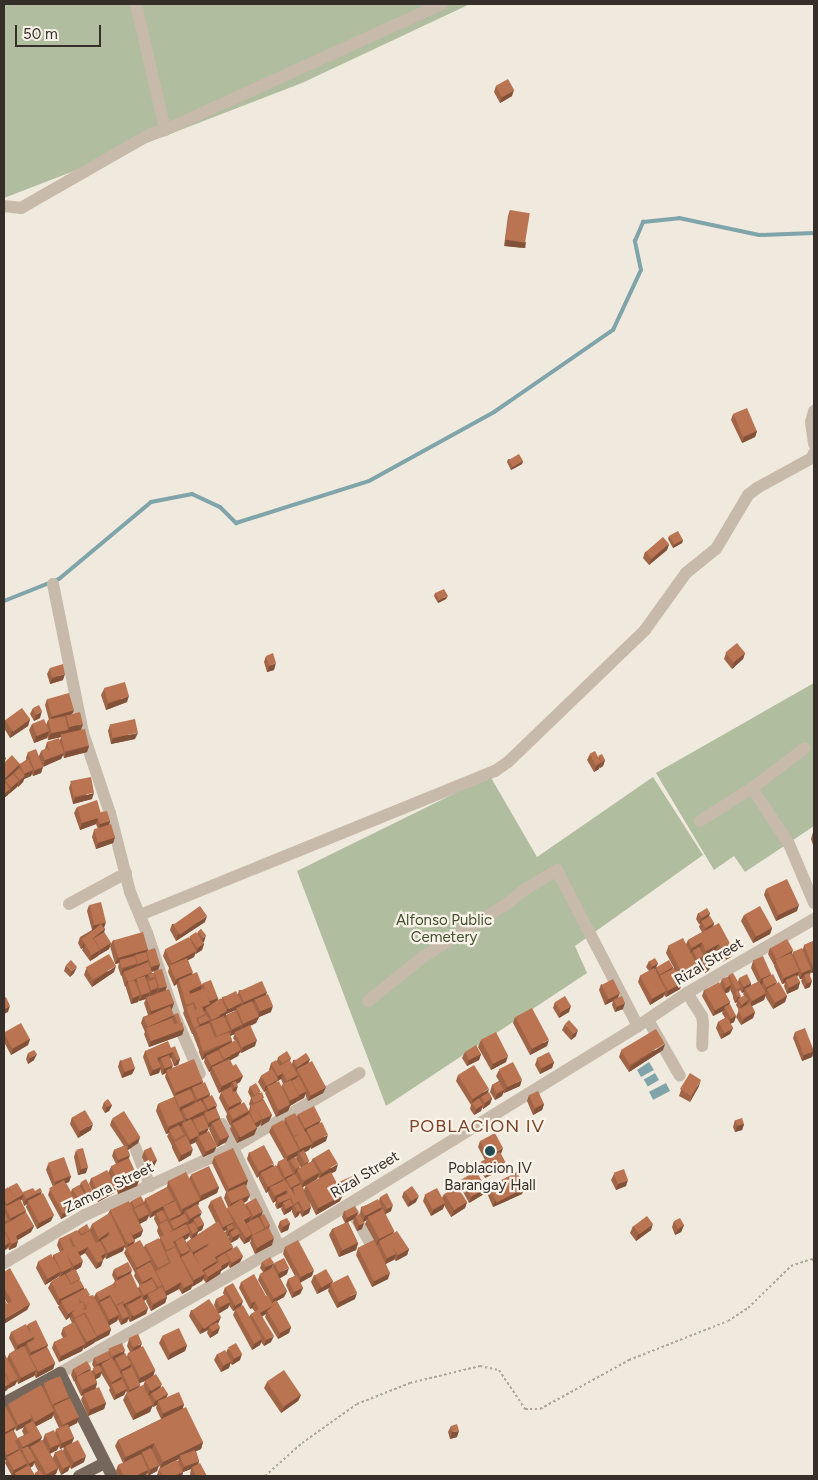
<!DOCTYPE html>
<html>
<head>
<meta charset="utf-8">
<style>
	body { margin:0 }
	#map { position:relative; width:818px; height:1480px; overflow:hidden; background:#f0e9dd; font-family:Figtree,sans-serif }
	div>[style] { position:absolute }
	.green>* { inset:0; background:#b0bd9f }
	.water>* { inset:0; background:#7fa4aa; transform-origin:0 0 }
	.stream>* { height:4px; margin:-2px; padding:0 2px; transform-origin:2px; border-radius:2px; background:#7fa4aa }
	.path>* { height:2px; margin-top:-1px; transform-origin:0; background:repeating-linear-gradient(90deg,#b2a495 0 2.5px,transparent 0 5px) }
	.minor>* { height:12px; margin:-6px; padding:0 6px; transform-origin:6px; border-radius:6px; background:#c7baaa }
	.major>* { height:12px; margin:-6px; padding:0 6px; transform-origin:6px; border-radius:6px; background:#75675c }
	.wall>* { inset:0; background:#a06446 }
	.shaded-wall>* { inset:0; background:#825139; transform-origin:0 0 }
	.building>* { inset:0; background:#ba7451; transform-origin:0 0 }
	.dots>* { width:14px; height:14px; translate:-50% -50%; box-sizing:border-box; border:2px solid #f8f2e9; border-radius:50% }
	span { translate:-50% -50%; white-space:nowrap; text-align:center; line-height:1.15; -webkit-text-stroke:4.5px #f8f2e9; paint-order:stroke }
	.park-label { font-size:15px; color:#42512f }
	.street-label { font-size:15px; color:#352e29 }
	.poi-label { font-size:15px; color:#352e29 }
	.quarter-label { font-size:18px; color:#7c452a; letter-spacing:1px }
	.frame { position:absolute; inset:0; border:5px solid #352e29; pointer-events:none }
	.scale { position:absolute; left:15px; top:25px; width:86px; height:22px; box-sizing:border-box; border:2px solid #352e29; border-top:0; padding-left:6px; font-size:15px; line-height:18px; white-space:nowrap; color:#352e29; -webkit-text-stroke:4px #f8f2e9; paint-order:stroke }
</style>
</head>
<body>
<div id="map">
	<div class="green">
		<div style="clip-path:polygon(4px 4px,470px 4px,302px 83px,4px 198px)"></div>
		<div style="clip-path:polygon(814px 683px,814px 826px,745px 872px,734px 856px,714px 870px,656px 773px)"></div>
		<div style="clip-path:polygon(490px 776px,537px 857px,653px 777px,703px 855px,575px 946px,587px 973px,386px 1106px,297px 871px)"></div>
	</div>
	<div class="water">
		<div style="clip-path:polygon(649px 1062px,654px 1070px,641px 1077px,637px 1070px)"></div>
		<div style="left:655px;top:1073px;width:8px;height:13px;rotate:60deg"></div>
		<div style="left:666px;top:1083px;width:9px;height:19px;rotate:63deg"></div>
	</div>
	<div class="stream">
		<div style="left:4px;top:601px;width:59px;rotate:-21.8deg"></div>
		<div style="left:59px;top:579px;width:120px;rotate:-39.9deg"></div>
		<div style="left:151px;top:502px;width:42px;rotate:-11deg"></div>
		<div style="left:192px;top:494px;width:31px;rotate:25deg"></div>
		<div style="left:220px;top:507px;width:23px;rotate:45deg"></div>
		<div style="left:236px;top:523px;width:139px;rotate:-17.5deg"></div>
		<div style="left:369px;top:481px;width:143px;rotate:-28.9deg"></div>
		<div style="left:494px;top:412px;width:145px;rotate:-34.6deg"></div>
		<div style="left:613px;top:330px;width:66px;rotate:-65deg"></div>
		<div style="left:641px;top:270px;width:30px;rotate:-102deg"></div>
		<div style="left:635px;top:241px;width:21px;rotate:-67deg"></div>
		<div style="left:643px;top:222px;width:36px;rotate:-6deg"></div>
		<div style="left:679px;top:218px;width:82px;rotate:12deg"></div>
		<div style="left:759px;top:235px;width:55px;rotate:-2.1deg"></div>
	</div>
	<div class="path">
		<div style="left:265px;top:1476px;width:50px;rotate:-41.7deg"></div>
		<div style="left:302px;top:1443px;width:67px;rotate:-35.3deg"></div>
		<div style="left:357px;top:1404px;width:57px;rotate:-21.6deg"></div>
		<div style="left:410px;top:1383px;width:72px;rotate:-13.7deg"></div>
		<div style="left:480px;top:1366px;width:19px;rotate:12deg"></div>
		<div style="left:499px;top:1370px;width:47px;rotate:56.3deg"></div>
		<div style="left:525px;top:1409px;width:15px"></div>
		<div style="left:540px;top:1409px;width:102px;rotate:-28.8deg"></div>
		<div style="left:629px;top:1360px;width:106px;rotate:-21.5deg"></div>
		<div style="left:728px;top:1321px;width:24px;rotate:-33deg"></div>
		<div style="left:748px;top:1308px;width:60px;rotate:-44.3deg"></div>
		<div style="left:791px;top:1266px;width:21px;rotate:-19deg"></div>
		<div style="left:811px;top:1259px;width:3px;rotate:18deg"></div>
	</div>
	<div class="minor">
		<div style="left:136px;top:4px;width:129px;rotate:77deg"></div>
		<div style="left:4px;top:206px;width:17px;rotate:7deg"></div>
		<div style="left:21px;top:208px;width:149px;rotate:-29.8deg"></div>
		<div style="left:150px;top:134px;width:16px;rotate:-15deg"></div>
		<div style="left:165px;top:130px;width:304px;rotate:-24.5deg"></div>
		<div style="left:814px;top:411px;width:11px;rotate:105deg"></div>
		<div style="left:811px;top:422px;width:22px;rotate:82deg"></div>
		<div style="left:53px;top:584px;width:152px;rotate:78.6deg"></div>
		<div style="left:83px;top:733px;width:84px;rotate:71.4deg"></div>
		<div style="left:110px;top:813px;width:81px;rotate:75.8deg"></div>
		<div style="left:130px;top:892px;width:44px;rotate:67.5deg"></div>
		<div style="left:147px;top:933px;width:85px;rotate:71.6deg"></div>
		<div style="left:174px;top:1014px;width:65px;rotate:66.6deg"></div>
		<div style="left:752px;top:788px;width:67px;rotate:56.5deg"></div>
		<div style="left:789px;top:844px;width:64px;rotate:67deg"></div>
		<div style="left:700px;top:821px;width:62px;rotate:-32.4deg"></div>
		<div style="left:752px;top:788px;width:66px;rotate:-37deg"></div>
		<div style="left:69px;top:904px;width:65px;rotate:-28.5deg"></div>
		<div style="left:140px;top:915px;width:383px;rotate:-22.1deg"></div>
		<div style="left:495px;top:771px;width:16px;rotate:-35deg"></div>
		<div style="left:508px;top:762px;width:190px;rotate:-43.9deg"></div>
		<div style="left:645px;top:630px;width:70px;rotate:-54.3deg"></div>
		<div style="left:686px;top:573px;width:38px;rotate:-39deg"></div>
		<div style="left:716px;top:549px;width:63px;rotate:-59.3deg"></div>
		<div style="left:748px;top:495px;width:11px;rotate:-38deg"></div>
		<div style="left:757px;top:488px;width:63px;rotate:-28.6deg"></div>
		<div style="left:812px;top:458px;width:5px;rotate:-68deg"></div>
		<div style="left:687px;top:993px;width:27px;rotate:57deg"></div>
		<div style="left:702px;top:1016px;width:7px;rotate:82deg"></div>
		<div style="left:703px;top:1023px;width:23px;rotate:92deg"></div>
		<div style="left:368px;top:1001px;width:70px;rotate:-38.7deg"></div>
		<div style="left:423px;top:957px;width:101px;rotate:-32.4deg"></div>
		<div style="left:508px;top:903px;width:21px;rotate:-39deg"></div>
		<div style="left:524px;top:890px;width:39px;rotate:-31deg"></div>
		<div style="left:557px;top:870px;width:176px;rotate:62.6deg"></div>
		<div style="left:648px;top:1020px;width:64px;rotate:60.3deg"></div>
		<div style="left:222px;top:1124px;width:136px;rotate:65.1deg"></div>
		<div style="left:135px;top:1147px;width:42px;rotate:69deg"></div>
		<div style="left:353px;top:1213px;width:39px;rotate:60deg"></div>
		<div style="left:4px;top:1263px;width:94px;rotate:-30.7deg"></div>
		<div style="left:85px;top:1215px;width:162px;rotate:-24.5deg"></div>
		<div style="left:232px;top:1148px;width:148px;rotate:-30.4deg"></div>
		<div style="left:60px;top:1373px;width:253px;rotate:-29.9deg"></div>
		<div style="left:279px;top:1247px;width:422px;rotate:-31.6deg"></div>
		<div style="left:638px;top:1026px;width:59px;rotate:-34deg"></div>
		<div style="left:687px;top:993px;width:147px;rotate:-30.2deg"></div>
	</div>
	<div class="major">
		<div style="left:4px;top:1403px;width:64px;rotate:-28.2deg"></div>
		<div style="left:60px;top:1373px;width:115px;rotate:63.2deg"></div>
		<div style="left:79px;top:1476px;width:28px;rotate:-27deg"></div>
	</div>
	<div class="wall">
		<div style="clip-path:polygon(496px 86px,512px 96px,500px 103px,494px 92px)"></div>
		<div style="clip-path:polygon(510px 210px,524px 248px,504px 246px,508px 216px)"></div>
		<div style="clip-path:polygon(733px 414px,757px 431px,755px 437px,742px 443px,731px 420px)"></div>
		<div style="clip-path:polygon(508px 459px,523px 461px,522px 464px,511px 470px,507px 462px)"></div>
		<div style="clip-path:polygon(669px 536px,683px 540px,682px 543px,673px 548px,668px 539px)"></div>
		<div style="clip-path:polygon(669px 544px,667px 550px,649px 565px,643px 558px,645px 552px)"></div>
		<div style="clip-path:polygon(435px 593px,446px 599px,438px 603px,434px 596px)"></div>
		<div style="clip-path:polygon(726px 653px,745px 653px,743px 659px,732px 669px,724px 659px)"></div>
		<div style="clip-path:polygon(266px 656px,274px 670px,267px 672px,264px 662px)"></div>
		<div style="clip-path:polygon(50px 668px,63px 680px,50px 684px,47px 674px)"></div>
		<div style="clip-path:polygon(104px 689px,127px 702px,106px 710px,101px 695px)"></div>
		<div style="clip-path:polygon(47px 699px,74px 710px,72px 714px,89px 746px,87px 752px,64px 758px,63px 755px,61px 759px,43px 766px,41px 773px,33px 776px,32px 774px,31px 776px,24px 779px,23px 782px,18px 787px,17px 786px,17px 787px,4px 798px,4px 756px,6px 758px,4px 763px,20px 764px,26px 760px,26px 758px,28px 752px,39px 756px,41px 751px,45px 749px,47px 742px,60px 740px,61px 737px,48px 740px,47px 735px,47px 738px,34px 743px,29px 730px,32px 724px,46px 725px,48px 720px,49px 720px,45px 705px)"></div>
		<div style="clip-path:polygon(33px 708px,40px 718px,34px 721px,30px 714px)"></div>
		<div style="clip-path:polygon(30px 719px,28px 726px,10px 738px,4px 728px,4px 723px,5px 720px)"></div>
		<div style="clip-path:polygon(110px 725px,135px 739px,111px 744px,108px 731px)"></div>
		<div style="clip-path:polygon(590px 754px,598px 758px,599px 756px,605px 760px,603px 766px,600px 768px,599px 767px,599px 769px,594px 772px,587px 760px)"></div>
		<div style="clip-path:polygon(71px 782px,92px 799px,73px 804px,69px 788px)"></div>
		<div style="clip-path:polygon(77px 807px,101px 814px,101px 812px,110px 821px,109px 825px,115px 837px,113px 843px,96px 849px,92px 837px,94px 830px,98px 829px,96px 824px,80px 830px,74px 813px)"></div>
		<div style="clip-path:polygon(813px 832px,814px 832px,814px 848px,811px 839px)"></div>
		<div style="clip-path:polygon(766px 889px,797px 911px,776px 921px,764px 895px)"></div>
		<div style="clip-path:polygon(89px 905px,105px 929px,104px 932px,111px 943px,109px 949px,99px 955px,98px 956px,90px 961px,82px 950px,83px 948px,81px 949px,78px 943px,80px 937px,92px 930px,87px 911px)"></div>
		<div style="clip-path:polygon(698px 913px,710px 913px,709px 916px,714px 923px,713px 927px,734px 951px,731px 957px,722px 962px,716px 950px,704px 957px,702px 963px,697px 965px,695px 971px,681px 979px,680px 989px,666px 997px,664px 995px,663px 997px,650px 1005px,638px 982px,640px 976px,649px 971px,646px 967px,649px 961px,658px 963px,655px 970px,655px 971px,656px 967px,673px 967px,672px 969px,674px 968px,666px 953px,668px 947px,686px 944px,688px 940px,702px 932px,699px 927px,700px 924px,699px 924px,696px 919px)"></div>
		<div style="clip-path:polygon(744px 915px,772px 928px,770px 934px,753px 943px,741px 921px)"></div>
		<div style="clip-path:polygon(205px 922px,176px 941px,170px 930px,172px 924px)"></div>
		<div style="clip-path:polygon(evenodd,201px 929px,204px 942px,203px 942px,204px 944px,202px 950px,195px 954px,194px 957px,188px 960px,192px 974px,202px 985px,203px 983px,218px 998px,218px 1000px,222px 999px,222px 997px,238px 994px,239px 990px,267px 992px,266px 994px,271px 1012px,259px 1017px,256px 1023px,250px 1026px,255px 1046px,241px 1053px,240px 1052px,238px 1056px,230px 1060px,233px 1066px,243px 1076px,240px 1082px,237px 1084px,236px 1091px,241px 1104px,249px 1111px,250px 1106px,249px 1104px,251px 1098px,248px 1092px,250px 1086px,260px 1093px,272px 1115px,269px 1121px,261px 1126px,260px 1124px,259px 1126px,256px 1127px,257px 1128px,254px 1135px,237px 1143px,230px 1129px,231px 1125px,230px 1126px,226px 1117px,227px 1114px,219px 1098px,221px 1092px,230px 1087px,219px 1093px,210px 1073px,211px 1071px,209px 1072px,204px 1062px,205px 1058px,202px 1060px,199px 1052px,199px 1050px,193px 1035px,193px 1034px,192px 1034px,183px 1013px,184px 1011px,177px 986px,177px 984px,174px 986px,168px 972px,169px 968px,163px 956px,165px 950px,190px 938px,190px 937px,197px 934px,198px 932px,201px 929px,236px 1010px,235px 1011px,226px 1015px,225px 1019px,226px 1014px,236px 1010px,201px 929px,235px 1034px,233px 1038px,235px 1041px,232px 1042px,232px 1040px,230px 1036px,235px 1034px)"></div>
		<div style="clip-path:polygon(814px 938px,814px 972px,811px 973px,811px 972px,810px 975px,810px 987px,805px 989px,801px 981px,802px 979px,800px 979px,798px 975px,797px 977px,800px 982px,798px 989px,787px 994px,784px 986px,785px 983px,782px 984px,774px 966px,775px 964px,774px 965px,768px 954px,770px 948px,792px 954px,792px 955px,793px 952px,803px 949px,804px 945px,813px 941px)"></div>
		<div style="clip-path:polygon(113px 940px,148px 949px,148px 950px,160px 964px,158px 970px,152px 972px,151px 973px,154px 973px,154px 971px,174px 1003px,171px 1010px,172px 1019px,174px 1014px,184px 1029px,182px 1035px,149px 1047px,144px 1034px,145px 1032px,141px 1023px,143px 1017px,148px 1015px,144px 1003px,146px 999px,139px 1001px,139px 999px,138px 1002px,131px 1004px,126px 988px,126px 986px,125px 987px,122px 977px,122px 975px,121px 976px,118px 967px,119px 963px,115px 964px,110px 946px)"></div>
		<div style="clip-path:polygon(703px 961px,709px 970px,705px 973px,701px 967px)"></div>
		<div style="clip-path:polygon(evenodd,753px 961px,771px 974px,771px 976px,776px 984px,787px 996px,785px 1002px,773px 1009px,765px 996px,764px 1000px,752px 1006px,755px 1012px,753px 1018px,741px 1025px,736px 1017px,739px 1010px,736px 1005px,737px 1002px,735px 1003px,733px 998px,733px 996px,730px 989px,729px 992px,725px 993px,730px 1002px,729px 1005px,736px 1016px,734px 1022px,730px 1024px,733px 1028px,730px 1034px,721px 1039px,716px 1028px,718px 1022px,725px 1018px,722px 1013px,723px 1011px,713px 1016px,702px 996px,704px 990px,720px 984px,722px 979px,728px 977px,729px 975px,738px 982px,739px 978px,751px 983px,751px 985px,758px 982px,751px 968px,753px 961px,740px 990px,742px 993px,744px 992px,743px 994px,744px 996px,740px 998px,739px 992px,740px 990px)"></div>
		<div style="clip-path:polygon(66px 965px,74px 973px,70px 977px,64px 971px)"></div>
		<div style="clip-path:polygon(86px 969px,114px 972px,92px 987px,84px 975px)"></div>
		<div style="clip-path:polygon(601px 984px,618px 997px,623px 1009px,615px 1012px,612px 1005px,613px 1001px,605px 1005px,599px 990px)"></div>
		<div style="clip-path:polygon(555px 1002px,569px 1012px,559px 1018px,553px 1008px)"></div>
		<div style="clip-path:polygon(515px 1017px,547px 1046px,530px 1055px,513px 1023px)"></div>
		<div style="clip-path:polygon(565px 1024px,576px 1036px,571px 1040px,562px 1030px)"></div>
		<div style="clip-path:polygon(795px 1032px,814px 1050px,812px 1057px,802px 1061px,793px 1038px)"></div>
		<div style="clip-path:polygon(4px 1033px,30px 1039px,28px 1045px,11px 1055px,4px 1042px)"></div>
		<div style="clip-path:polygon(481px 1040px,506px 1062px,491px 1070px,478px 1047px)"></div>
		<div style="clip-path:polygon(171px 1048px,180px 1059px,178px 1065px,174px 1066px,171px 1058px,170px 1058px,172px 1069px,203px 1081px,202px 1083px,210px 1094px,209px 1096px,216px 1108px,220px 1119px,229px 1136px,226px 1142px,217px 1147px,209px 1129px,210px 1127px,208px 1128px,207px 1132px,214px 1152px,203px 1157px,196px 1143px,196px 1142px,190px 1145px,191px 1155px,179px 1162px,172px 1148px,172px 1146px,167px 1136px,169px 1133px,166px 1134px,156px 1111px,158px 1104px,174px 1097px,165px 1077px,166px 1073px,162px 1075px,160px 1069px,159px 1073px,150px 1076px,143px 1057px,145px 1051px)"></div>
		<div style="clip-path:polygon(663px 1050px,629px 1072px,619px 1057px,621px 1051px)"></div>
		<div style="clip-path:polygon(465px 1052px,481px 1054px,479px 1060px,467px 1066px,462px 1058px)"></div>
		<div style="clip-path:polygon(28px 1053px,34px 1060px,28px 1064px,26px 1059px)"></div>
		<div style="clip-path:polygon(evenodd,278px 1057px,291px 1058px,290px 1061px,292px 1064px,293px 1060px,310px 1059px,308px 1063px,326px 1087px,323px 1093px,308px 1101px,305px 1094px,304px 1098px,290px 1106px,288px 1111px,276px 1117px,265px 1093px,266px 1091px,264px 1092px,258px 1082px,261px 1076px,269px 1071px,269px 1070px,271px 1063px,277px 1061px,278px 1057px,281px 1079px,283px 1084px,281px 1087px,276px 1082px,281px 1079px)"></div>
		<div style="clip-path:polygon(537px 1059px,554px 1062px,552px 1068px,540px 1074px,535px 1065px)"></div>
		<div style="clip-path:polygon(120px 1060px,135px 1068px,132px 1074px,122px 1078px,118px 1067px)"></div>
		<div style="clip-path:polygon(499px 1070px,520px 1086px,504px 1093px,504px 1092px,502px 1096px,495px 1100px,490px 1092px,492px 1085px,499px 1081px,496px 1076px)"></div>
		<div style="clip-path:polygon(458px 1075px,492px 1098px,490px 1104px,483px 1109px,482px 1107px,481px 1111px,474px 1115px,470px 1109px,471px 1105px,456px 1081px)"></div>
		<div style="clip-path:polygon(699px 1086px,690px 1102px,679px 1096px,681px 1090px)"></div>
		<div style="clip-path:polygon(529px 1095px,544px 1104px,542px 1110px,533px 1115px,527px 1101px)"></div>
		<div style="clip-path:polygon(104px 1102px,112px 1105px,109px 1111px,105px 1113px,102px 1108px)"></div>
		<div style="clip-path:polygon(evenodd,298px 1114px,319px 1123px,326px 1141px,311px 1149px,310px 1147px,309px 1150px,305px 1152px,309px 1161px,308px 1163px,311px 1162px,313px 1158px,336px 1171px,331px 1173px,340px 1201px,316px 1215px,309px 1201px,311px 1207px,309px 1213px,302px 1217px,300px 1213px,298px 1216px,295px 1218px,292px 1212px,292px 1210px,291px 1210px,291px 1211px,284px 1215px,281px 1209px,282px 1207px,277px 1209px,275px 1205px,276px 1201px,273px 1203px,268px 1193px,269px 1191px,266px 1193px,259px 1179px,259px 1176px,257px 1178px,247px 1159px,249px 1152px,273px 1166px,277px 1166px,278px 1162px,284px 1159px,269px 1132px,272px 1126px,284px 1122px,285px 1118px,297px 1117px,298px 1114px,297px 1154px,296px 1159px,301px 1168px,299px 1169px,295px 1157px,297px 1156px,297px 1154px,298px 1114px,318px 1177px,319px 1179px,306px 1185px,304px 1190px,303px 1187px,317px 1179px,318px 1177px)"></div>
		<div style="clip-path:polygon(72px 1117px,91px 1130px,78px 1138px,70px 1124px)"></div>
		<div style="clip-path:polygon(112px 1119px,140px 1137px,138px 1143px,128px 1150px,129px 1159px,139px 1180px,137px 1186px,118px 1194px,116px 1188px,114px 1193px,98px 1202px,89px 1184px,91px 1178px,108px 1173px,111px 1167px,116px 1164px,112px 1156px,114px 1150px,124px 1146px,110px 1125px)"></div>
		<div style="clip-path:polygon(735px 1120px,744px 1124px,742px 1130px,735px 1132px,733px 1127px)"></div>
		<div style="clip-path:polygon(480px 1141px,501px 1154px,505px 1162px,503px 1169px,485px 1178px,479px 1168px,481px 1162px,485px 1160px,478px 1147px)"></div>
		<div style="clip-path:polygon(76px 1150px,86px 1173px,78px 1175px,74px 1157px)"></div>
		<div style="clip-path:polygon(144px 1151px,157px 1160px,154px 1166px,148px 1169px,142px 1157px)"></div>
		<div style="clip-path:polygon(evenodd,214px 1157px,248px 1180px,246px 1186px,250px 1195px,247px 1201px,244px 1203px,245px 1205px,246px 1203px,262px 1215px,270px 1225px,269px 1228px,272px 1245px,255px 1254px,250px 1243px,251px 1240px,250px 1239px,250px 1241px,244px 1244px,239px 1237px,238px 1239px,231px 1243px,228px 1238px,229px 1236px,227px 1237px,225px 1233px,226px 1230px,224px 1231px,233px 1247px,232px 1248px,243px 1256px,240px 1262px,230px 1268px,228px 1265px,227px 1267px,221px 1271px,220px 1274px,206px 1283px,203px 1279px,202px 1281px,192px 1286px,191px 1289px,182px 1294px,179px 1289px,166px 1296px,167px 1297px,165px 1303px,151px 1311px,146px 1301px,147px 1299px,144px 1301px,148px 1308px,146px 1314px,130px 1322px,128px 1319px,127px 1322px,121px 1325px,118px 1319px,117px 1321px,109px 1325px,111px 1329px,109px 1335px,95px 1342px,94px 1343px,84px 1349px,83px 1348px,82px 1351px,59px 1362px,52px 1348px,54px 1342px,63px 1338px,61px 1334px,63px 1328px,72px 1323px,70px 1319px,70px 1317px,66px 1320px,58px 1307px,59px 1305px,58px 1305px,48px 1288px,51px 1282px,59px 1277px,59px 1276px,58px 1277px,45px 1285px,36px 1268px,38px 1262px,53px 1257px,53px 1255px,60px 1252px,57px 1245px,59px 1239px,78px 1231px,79px 1229px,90px 1229px,92px 1224px,108px 1214px,110px 1210px,130px 1203px,131px 1201px,144px 1202px,145px 1199px,167px 1187px,168px 1181px,189px 1179px,191px 1175px,219px 1187px,217px 1193px,199px 1202px,198px 1205px,200px 1217px,204px 1224px,202px 1230px,198px 1232px,197px 1235px,216px 1223px,208px 1207px,211px 1201px,227px 1209px,228px 1207px,224px 1198px,226px 1192px,212px 1163px,214px 1157px,155px 1215px,154px 1219px,158px 1227px,157px 1231px,160px 1238px,160px 1239px,145px 1245px,144px 1247px,134px 1243px,135px 1241px,134px 1240px,141px 1236px,143px 1230px,140px 1224px,147px 1220px,149px 1216px,150px 1218px,155px 1215px,214px 1157px,189px 1236px,191px 1239px,187px 1242px,187px 1243px,185px 1240px,188px 1238px,189px 1236px,214px 1157px,124px 1247px,126px 1249px,124px 1253px,135px 1273px,134px 1276px,140px 1286px,138px 1288px,114px 1269px,112px 1275px,115px 1281px,113px 1284px,96px 1293px,94px 1297px,89px 1296px,79px 1281px,80px 1279px,76px 1270px,81px 1267px,80px 1256px,85px 1253px,96px 1269px,101px 1266px,103px 1260px,105px 1257px,106px 1259px,123px 1251px,124px 1247px)"></div>
		<div style="clip-path:polygon(48px 1164px,71px 1176px,69px 1182px,66px 1183px,71px 1192px,72px 1189px,80px 1185px,81px 1182px,92px 1200px,86px 1203px,85px 1202px,85px 1204px,78px 1208px,77px 1207px,76px 1211px,61px 1219px,48px 1195px,50px 1189px,53px 1187px,46px 1170px)"></div>
		<div style="clip-path:polygon(614px 1174px,626px 1186px,616px 1190px,611px 1180px)"></div>
		<div style="clip-path:polygon(462px 1180px,486px 1188px,484px 1194px,469px 1203px,460px 1186px)"></div>
		<div style="clip-path:polygon(341px 1182px,356px 1188px,342px 1195px,339px 1188px)"></div>
		<div style="clip-path:polygon(488px 1185px,522px 1194px,493px 1207px,486px 1191px)"></div>
		<div style="clip-path:polygon(9px 1187px,23px 1193px,35px 1191px,41px 1194px,51px 1221px,37px 1229px,26px 1207px,27px 1204px,24px 1206px,22px 1200px,20px 1201px,26px 1211px,25px 1213px,34px 1226px,31px 1232px,18px 1240px,18px 1241px,16px 1247px,9px 1250px,8px 1247px,7px 1249px,4px 1250px,4px 1190px,9px 1188px)"></div>
		<div style="clip-path:polygon(404px 1191px,416px 1202px,408px 1207px,402px 1197px)"></div>
		<div style="clip-path:polygon(444px 1194px,467px 1202px,465px 1208px,451px 1217px,444px 1205px,443px 1209px,431px 1216px,423px 1201px,425px 1195px,442px 1198px)"></div>
		<div style="clip-path:polygon(380px 1197px,391px 1211px,385px 1214px,394px 1231px,393px 1234px,409px 1249px,407px 1255px,396px 1261px,394px 1259px,386px 1264px,388px 1279px,372px 1287px,356px 1255px,358px 1248px,374px 1240px,365px 1224px,367px 1220px,363px 1222px,362px 1229px,357px 1231px,353px 1222px,354px 1219px,348px 1222px,358px 1243px,356px 1250px,339px 1257px,329px 1235px,332px 1229px,345px 1223px,342px 1217px,344px 1211px,358px 1212px,357px 1216px,360px 1214px,361px 1207px,379px 1201px)"></div>
		<div style="clip-path:polygon(280px 1221px,290px 1223px,288px 1230px,281px 1233px,278px 1227px)"></div>
		<div style="clip-path:polygon(674px 1221px,684px 1225px,681px 1232px,675px 1235px,672px 1227px)"></div>
		<div style="clip-path:polygon(633px 1226px,651px 1230px,636px 1241px,630px 1233px)"></div>
		<div style="clip-path:polygon(285px 1247px,312px 1276px,300px 1283px,303px 1288px,300px 1294px,292px 1298px,286px 1285px,288px 1279px,295px 1276px,283px 1254px)"></div>
		<div style="clip-path:polygon(262px 1262px,272px 1267px,274px 1263px,287px 1274px,280px 1278px,287px 1291px,284px 1297px,277px 1301px,291px 1327px,289px 1333px,278px 1339px,265px 1317px,266px 1314px,262px 1316px,271px 1342px,264px 1346px,261px 1342px,260px 1345px,252px 1350px,233px 1315px,235px 1310px,233px 1311px,229px 1305px,228px 1308px,218px 1314px,218px 1333px,210px 1338px,207px 1333px,208px 1330px,200px 1334px,189px 1316px,191px 1310px,217px 1312px,214px 1305px,216px 1299px,224px 1295px,223px 1293px,225px 1287px,249px 1317px,251px 1314px,255px 1312px,252px 1308px,250px 1309px,239px 1288px,241px 1282px,266px 1296px,267px 1296px,258px 1280px,260px 1274px,263px 1272px,260px 1268px)"></div>
		<div style="clip-path:polygon(4px 1272px,30px 1304px,27px 1310px,7px 1304px,8px 1304px,4px 1298px)"></div>
		<div style="clip-path:polygon(314px 1275px,333px 1281px,332px 1284px,355px 1299px,337px 1308px,328px 1291px,329px 1288px,317px 1294px,311px 1282px)"></div>
		<div style="clip-path:polygon(28px 1324px,48px 1345px,47px 1347px,55px 1363px,53px 1369px,36px 1378px,34px 1375px,34px 1376px,18px 1384px,17px 1381px,15px 1385px,8px 1388px,7px 1390px,4px 1392px,4px 1353px,7px 1359px,9px 1354px,15px 1350px,9px 1338px,11px 1332px,27px 1326px)"></div>
		<div style="clip-path:polygon(162px 1337px,187px 1345px,185px 1351px,168px 1360px,159px 1343px)"></div>
		<div style="clip-path:polygon(evenodd,129px 1339px,141px 1347px,155px 1370px,153px 1376px,160px 1387px,168px 1394px,166px 1398px,184px 1404px,183px 1408px,203px 1442px,201px 1449px,196px 1451px,199px 1461px,198px 1465px,207px 1476px,191px 1476px,190px 1474px,191px 1469px,183px 1472px,182px 1476px,158px 1476px,157px 1475px,159px 1469px,160px 1468px,159px 1465px,157px 1471px,148px 1476px,147px 1473px,145px 1476px,118px 1476px,116px 1471px,118px 1465px,123px 1463px,115px 1446px,118px 1440px,161px 1419px,156px 1408px,157px 1405px,153px 1407px,152px 1406px,150px 1412px,133px 1420px,123px 1400px,126px 1394px,127px 1393px,126px 1391px,124px 1395px,114px 1400px,109px 1390px,110px 1388px,101px 1373px,100px 1377px,96px 1379px,97px 1383px,96px 1388px,106px 1403px,104px 1409px,88px 1416px,81px 1400px,83px 1395px,81px 1396px,75px 1383px,75px 1381px,74px 1382px,71px 1375px,73px 1369px,90px 1370px,92px 1371px,94px 1368px,92px 1364px,94px 1358px,108px 1353px,109px 1350px,124px 1353px,127px 1357px,128px 1353px,130px 1352px,127px 1346px,129px 1339px,145px 1381px,143px 1386px,139px 1387px,140px 1385px,139px 1383px,145px 1381px,129px 1339px,179px 1459px,178px 1461px,163px 1467px,179px 1459px)"></div>
		<div style="clip-path:polygon(228px 1348px,240px 1360px,232px 1365px,230px 1363px,229px 1368px,221px 1372px,214px 1360px,217px 1354px,226px 1353px)"></div>
		<div style="clip-path:polygon(267px 1382px,301px 1395px,298px 1401px,281px 1413px,264px 1388px)"></div>
		<div style="clip-path:polygon(evenodd,44px 1384px,69px 1397px,69px 1399px,79px 1417px,77px 1423px,69px 1427px,74px 1438px,72px 1443px,84px 1462px,71px 1469px,70px 1467px,68px 1471px,61px 1475px,58px 1468px,56px 1474px,52px 1476px,14px 1476px,15px 1475px,12px 1476px,5px 1463px,6px 1460px,4px 1461px,4px 1404px,6px 1408px,8px 1404px,42px 1389px,44px 1384px,53px 1415px,59px 1428px,56px 1429px,55px 1433px,45px 1434px,43px 1440px,40px 1441px,42px 1437px,36px 1426px,52px 1418px,53px 1415px,44px 1384px,24px 1427px,22px 1431px,24px 1435px,18px 1438px,18px 1439px,14px 1431px,15px 1428px,16px 1431px,24px 1427px,44px 1384px,59px 1446px,60px 1449px,64px 1447px,63px 1451px,55px 1452px,53px 1458px,50px 1454px,57px 1450px,59px 1446px,44px 1384px,34px 1463px,38px 1471px,35px 1473px,35px 1475px,30px 1468px,33px 1466px,34px 1463px)"></div>
		<div style="clip-path:polygon(451px 1426px,457px 1437px,450px 1439px,448px 1432px)"></div>
	</div>
	<div class="shaded-wall">
		<div style="clip-path:polygon(514px 90px,512px 96px,500px 103px,502px 97px)"></div>
		<div style="left:506px;top:240px;width:20px;height:6px;rotate:6deg"></div>
		<div style="clip-path:polygon(757px 431px,755px 437px,742px 443px,744px 437px)"></div>
		<div style="clip-path:polygon(523px 461px,522px 464px,511px 470px,512px 467px)"></div>
		<div style="clip-path:polygon(683px 540px,682px 543px,673px 548px,674px 545px)"></div>
		<div style="clip-path:polygon(669px 544px,667px 550px,649px 565px,651px 559px)"></div>
		<div style="clip-path:polygon(448px 596px,446px 599px,438px 603px,439px 600px)"></div>
		<div style="clip-path:polygon(745px 653px,743px 659px,732px 669px,734px 662px)"></div>
		<div style="clip-path:polygon(276px 663px,274px 670px,267px 672px,269px 666px)"></div>
		<div style="clip-path:polygon(65px 674px,63px 680px,50px 684px,52px 678px)"></div>
		<div style="clip-path:polygon(129px 696px,127px 702px,106px 710px,108px 704px)"></div>
		<div style="clip-path:polygon(74px 710px,71px 716px,66px 715px,65px 718px,50px 722px,52px 716px)"></div>
		<div style="clip-path:polygon(42px 711px,40px 718px,34px 721px,36px 715px)"></div>
		<div style="clip-path:polygon(30px 719px,28px 726px,10px 738px,12px 731px)"></div>
		<div style="clip-path:polygon(83px 724px,81px 730px,67px 734px,69px 727px)"></div>
		<div style="clip-path:polygon(68px 730px,66px 736px,61px 735px,61px 737px,48px 740px,51px 733px)"></div>
		<div style="clip-path:polygon(49px 731px,47px 738px,34px 743px,36px 736px)"></div>
		<div style="clip-path:polygon(138px 733px,135px 739px,111px 744px,113px 738px)"></div>
		<div style="clip-path:polygon(89px 746px,87px 752px,64px 758px,66px 752px)"></div>
		<div style="clip-path:polygon(64px 753px,61px 759px,43px 767px,45px 760px)"></div>
		<div style="clip-path:polygon(605px 760px,603px 766px,600px 768px,602px 762px)"></div>
		<div style="clip-path:polygon(601px 763px,599px 769px,594px 772px,596px 766px)"></div>
		<div style="clip-path:polygon(20px 764px,18px 770px,5px 780px,4px 783px,4px 779px)"></div>
		<div style="clip-path:polygon(43px 767px,41px 773px,33px 776px,35px 770px)"></div>
		<div style="clip-path:polygon(33px 770px,31px 776px,24px 779px,23px 782px,18px 787px,20px 780px,23px 778px,24px 774px)"></div>
		<div style="clip-path:polygon(19px 781px,17px 787px,9px 794px,11px 788px)"></div>
		<div style="clip-path:polygon(10px 789px,8px 795px,4px 798px,4px 794px)"></div>
		<div style="clip-path:polygon(94px 793px,92px 799px,73px 804px,75px 798px)"></div>
		<div style="clip-path:polygon(98px 818px,96px 824px,80px 830px,82px 823px)"></div>
		<div style="clip-path:polygon(110px 821px,108px 827px,98px 830px,100px 824px)"></div>
		<div style="clip-path:polygon(115px 837px,113px 843px,96px 849px,98px 843px)"></div>
		<div style="clip-path:polygon(799px 905px,797px 911px,776px 921px,778px 915px)"></div>
		<div style="clip-path:polygon(710px 913px,708px 919px,701px 921px,699px 924px,701px 918px)"></div>
		<div style="clip-path:polygon(207px 916px,205px 922px,176px 941px,178px 935px)"></div>
		<div style="clip-path:polygon(106px 922px,104px 928px,92px 931px,94px 925px)"></div>
		<div style="clip-path:polygon(714px 923px,712px 929px,703px 934px,706px 928px)"></div>
		<div style="clip-path:polygon(772px 928px,770px 934px,753px 943px,755px 937px)"></div>
		<div style="clip-path:polygon(105px 929px,103px 935px,94px 938px,92px 942px,85px 944px,83px 948px,81px 949px,84px 943px)"></div>
		<div style="clip-path:polygon(206px 935px,204px 942px,201px 944px,203px 938px)"></div>
		<div style="clip-path:polygon(702px 942px,700px 948px,693px 950px,692px 952px,689px 954px,692px 948px)"></div>
		<div style="clip-path:polygon(111px 943px,109px 949px,99px 955px,101px 949px)"></div>
		<div style="clip-path:polygon(204px 944px,202px 950px,196px 954px,198px 948px)"></div>
		<div style="clip-path:polygon(719px 944px,716px 950px,704px 957px,706px 951px)"></div>
		<div style="clip-path:polygon(148px 949px,145px 955px,135px 955px,134px 958px,120px 961px,119px 963px,115px 964px,118px 958px)"></div>
		<div style="clip-path:polygon(100px 950px,98px 956px,90px 961px,92px 955px)"></div>
		<div style="clip-path:polygon(793px 950px,791px 956px,776px 960px,775px 964px,774px 965px,776px 959px)"></div>
		<div style="clip-path:polygon(196px 951px,194px 957px,171px 969px,170px 967px,172px 963px)"></div>
		<div style="clip-path:polygon(734px 951px,731px 957px,722px 962px,725px 956px)"></div>
		<div style="clip-path:polygon(704px 956px,702px 963px,695px 966px,698px 960px)"></div>
		<div style="clip-path:polygon(148px 960px,146px 967px,136px 970px,138px 964px)"></div>
		<div style="clip-path:polygon(658px 963px,655px 969px,650px 973px,652px 966px)"></div>
		<div style="clip-path:polygon(137px 964px,135px 971px,124px 971px,122px 975px,121px 976px,123px 969px)"></div>
		<div style="clip-path:polygon(160px 964px,158px 970px,150px 972px,152px 966px)"></div>
		<div style="clip-path:polygon(712px 964px,709px 970px,705px 973px,707px 967px)"></div>
		<div style="clip-path:polygon(697px 965px,695px 971px,680px 979px,683px 973px)"></div>
		<div style="clip-path:polygon(116px 966px,114px 972px,92px 987px,94px 981px)"></div>
		<div style="clip-path:polygon(814px 966px,814px 972px,811px 973px,813px 967px)"></div>
		<div style="clip-path:polygon(77px 967px,74px 973px,70px 977px,72px 971px)"></div>
		<div style="clip-path:polygon(673px 967px,671px 973px,660px 976px,658px 980px,660px 974px)"></div>
		<div style="clip-path:polygon(811px 969px,809px 976px,804px 975px,802px 979px,800px 979px,802px 973px)"></div>
		<div style="clip-path:polygon(799px 971px,797px 977px,786px 980px,785px 983px,782px 984px,784px 978px)"></div>
		<div style="clip-path:polygon(152px 972px,149px 978px,148px 974px,146px 979px,137px 982px,136px 979px,134px 983px,128px 982px,126px 986px,125px 987px,127px 981px)"></div>
		<div style="clip-path:polygon(193px 972px,191px 978px,179px 980px,177px 984px,174px 986px,176px 979px)"></div>
		<div style="clip-path:polygon(771px 974px,769px 980px,763px 980px,762px 984px,759px 985px,761px 979px)"></div>
		<div style="clip-path:polygon(812px 981px,810px 987px,805px 989px,807px 983px)"></div>
		<div style="clip-path:polygon(777px 982px,775px 988px,767px 989px,766px 992px,765px 993px,767px 987px)"></div>
		<div style="clip-path:polygon(800px 982px,798px 989px,787px 994px,789px 988px)"></div>
		<div style="clip-path:polygon(682px 983px,680px 989px,666px 997px,668px 991px)"></div>
		<div style="clip-path:polygon(751px 983px,749px 990px,745px 988px,744px 992px,742px 993px,744px 987px)"></div>
		<div style="clip-path:polygon(202px 985px,200px 992px,187px 997px,189px 991px)"></div>
		<div style="clip-path:polygon(731px 985px,729px 992px,723px 994px,726px 988px)"></div>
		<div style="clip-path:polygon(167px 986px,165px 992px,157px 994px,159px 988px)"></div>
		<div style="clip-path:polygon(158px 988px,156px 994px,149px 997px,151px 991px)"></div>
		<div style="clip-path:polygon(666px 991px,663px 997px,650px 1005px,652px 999px)"></div>
		<div style="clip-path:polygon(150px 992px,148px 998px,146px 997px,146px 999px,139px 1001px,142px 995px)"></div>
		<div style="clip-path:polygon(267px 992px,265px 998px,255px 999px,253px 1003px,241px 1008px,244px 1002px)"></div>
		<div style="clip-path:polygon(620px 993px,617px 999px,614px 999px,613px 1001px,605px 1005px,608px 999px)"></div>
		<div style="clip-path:polygon(766px 993px,764px 1000px,750px 1007px,752px 1001px)"></div>
		<div style="clip-path:polygon(140px 995px,138px 1002px,131px 1004px,133px 998px)"></div>
		<div style="clip-path:polygon(741px 996px,739px 1000px,738px 999px,737px 1002px,735px 1003px,738px 997px)"></div>
		<div style="clip-path:polygon(787px 996px,785px 1002px,773px 1009px,775px 1003px)"></div>
		<div style="clip-path:polygon(218px 998px,216px 1004px,206px 1008px,205px 1011px,200px 1013px,202px 1007px,210px 1004px,210px 1001px)"></div>
		<div style="clip-path:polygon(748px 1000px,746px 1007px,739px 1011px,742px 1005px)"></div>
		<div style="clip-path:polygon(730px 1002px,728px 1008px,725px 1007px,723px 1011px,713px 1016px,715px 1010px)"></div>
		<div style="clip-path:polygon(174px 1003px,172px 1009px,149px 1018px,151px 1011px)"></div>
		<div style="clip-path:polygon(242px 1003px,239px 1009px,236px 1008px,236px 1010px,226px 1014px,225px 1018px,211px 1022px,212px 1020px,219px 1015px,226px 1012px,227px 1009px)"></div>
		<div style="clip-path:polygon(625px 1003px,623px 1009px,615px 1012px,617px 1006px)"></div>
		<div style="clip-path:polygon(10px 1006px,8px 1012px,4px 1014px,4px 1009px)"></div>
		<div style="clip-path:polygon(273px 1006px,271px 1012px,259px 1017px,256px 1023px,241px 1030px,243px 1024px,258px 1017px,260px 1011px)"></div>
		<div style="clip-path:polygon(571px 1006px,569px 1012px,559px 1018px,561px 1012px)"></div>
		<div style="clip-path:polygon(755px 1012px,753px 1018px,741px 1025px,744px 1019px)"></div>
		<div style="clip-path:polygon(174px 1015px,171px 1021px,146px 1028px,145px 1032px,147px 1026px)"></div>
		<div style="clip-path:polygon(736px 1016px,734px 1022px,728px 1025px,731px 1019px)"></div>
		<div style="clip-path:polygon(210px 1020px,208px 1026px,198px 1030px,200px 1024px)"></div>
		<div style="clip-path:polygon(242px 1025px,240px 1032px,235px 1032px,235px 1034px,230px 1036px,232px 1030px)"></div>
		<div style="clip-path:polygon(733px 1028px,730px 1034px,721px 1039px,724px 1033px)"></div>
		<div style="clip-path:polygon(184px 1029px,182px 1035px,149px 1047px,151px 1041px)"></div>
		<div style="clip-path:polygon(578px 1030px,576px 1036px,571px 1040px,573px 1034px)"></div>
		<div style="clip-path:polygon(230px 1031px,228px 1037px,214px 1042px,217px 1036px)"></div>
		<div style="clip-path:polygon(30px 1039px,28px 1045px,11px 1055px,13px 1049px)"></div>
		<div style="clip-path:polygon(232px 1040px,230px 1047px,219px 1049px,218px 1053px,206px 1056px,205px 1058px,202px 1060px,204px 1054px)"></div>
		<div style="clip-path:polygon(257px 1040px,255px 1046px,241px 1053px,243px 1047px)"></div>
		<div style="clip-path:polygon(549px 1040px,547px 1046px,530px 1055px,532px 1049px)"></div>
		<div style="clip-path:polygon(665px 1044px,663px 1050px,629px 1072px,631px 1066px)"></div>
		<div style="clip-path:polygon(241px 1050px,238px 1056px,222px 1065px,224px 1059px)"></div>
		<div style="clip-path:polygon(814px 1051px,812px 1057px,802px 1061px,804px 1055px)"></div>
		<div style="clip-path:polygon(173px 1052px,171px 1058px,162px 1062px,160px 1058px,159px 1063px,157px 1058px)"></div>
		<div style="clip-path:polygon(37px 1054px,34px 1060px,28px 1064px,30px 1058px)"></div>
		<div style="clip-path:polygon(481px 1054px,479px 1060px,467px 1066px,469px 1060px)"></div>
		<div style="clip-path:polygon(508px 1056px,506px 1062px,491px 1070px,493px 1064px)"></div>
		<div style="clip-path:polygon(180px 1059px,178px 1065px,174px 1066px,177px 1060px)"></div>
		<div style="clip-path:polygon(310px 1059px,307px 1066px,297px 1069px,296px 1072px,294px 1073px,297px 1067px)"></div>
		<div style="clip-path:polygon(223px 1060px,220px 1066px,212px 1067px,211px 1071px,209px 1072px,211px 1066px)"></div>
		<div style="clip-path:polygon(554px 1062px,552px 1068px,540px 1074px,542px 1068px)"></div>
		<div style="clip-path:polygon(173px 1065px,171px 1071px,167px 1071px,166px 1073px,162px 1075px,164px 1069px)"></div>
		<div style="clip-path:polygon(161px 1067px,159px 1073px,150px 1076px,153px 1070px)"></div>
		<div style="clip-path:polygon(135px 1068px,132px 1074px,122px 1078px,124px 1072px)"></div>
		<div style="clip-path:polygon(283px 1073px,281px 1079px,267px 1087px,266px 1091px,264px 1092px,266px 1086px,277px 1079px,278px 1076px)"></div>
		<div style="clip-path:polygon(298px 1075px,295px 1081px,292px 1081px,291px 1084px,285px 1087px,287px 1081px)"></div>
		<div style="clip-path:polygon(243px 1076px,240px 1082px,233px 1086px,232px 1083px,230px 1087px,219px 1093px,222px 1086px)"></div>
		<div style="clip-path:polygon(522px 1080px,520px 1086px,504px 1093px,507px 1087px)"></div>
		<div style="clip-path:polygon(701px 1080px,699px 1086px,690px 1102px,692px 1096px)"></div>
		<div style="clip-path:polygon(203px 1081px,201px 1087px,192px 1088px,190px 1092px,175px 1096px,174px 1099px,176px 1093px)"></div>
		<div style="clip-path:polygon(238px 1086px,236px 1092px,231px 1094px,234px 1088px)"></div>
		<div style="clip-path:polygon(326px 1087px,323px 1093px,308px 1101px,311px 1095px)"></div>
		<div style="clip-path:polygon(489px 1089px,487px 1096px,481px 1097px,480px 1099px,473px 1104px,472px 1103px,473px 1099px)"></div>
		<div style="clip-path:polygon(504px 1090px,502px 1096px,495px 1100px,497px 1094px)"></div>
		<div style="clip-path:polygon(306px 1091px,304px 1098px,297px 1101px,299px 1095px)"></div>
		<div style="clip-path:polygon(210px 1094px,208px 1100px,203px 1099px,202px 1103px,195px 1106px,197px 1100px)"></div>
		<div style="clip-path:polygon(299px 1096px,296px 1102px,290px 1106px,288px 1111px,276px 1117px,279px 1111px,288px 1106px,290px 1101px)"></div>
		<div style="clip-path:polygon(492px 1098px,490px 1104px,483px 1109px,485px 1103px)"></div>
		<div style="clip-path:polygon(195px 1100px,193px 1106px,182px 1109px,180px 1112px,178px 1113px,181px 1107px)"></div>
		<div style="clip-path:polygon(242px 1101px,239px 1107px,228px 1111px,229px 1107px)"></div>
		<div style="clip-path:polygon(544px 1104px,542px 1110px,533px 1115px,535px 1109px)"></div>
		<div style="clip-path:polygon(112px 1105px,109px 1111px,105px 1113px,107px 1107px)"></div>
		<div style="clip-path:polygon(217px 1105px,215px 1111px,206px 1115px,208px 1109px)"></div>
		<div style="clip-path:polygon(483px 1105px,481px 1111px,474px 1115px,476px 1109px)"></div>
		<div style="clip-path:polygon(206px 1110px,203px 1116px,193px 1119px,192px 1122px,184px 1125px,186px 1119px)"></div>
		<div style="clip-path:polygon(249px 1111px,247px 1117px,232px 1123px,230px 1126px,233px 1120px)"></div>
		<div style="clip-path:polygon(272px 1115px,269px 1121px,261px 1126px,263px 1119px)"></div>
		<div style="clip-path:polygon(220px 1117px,218px 1123px,212px 1123px,210px 1127px,206px 1129px,209px 1123px)"></div>
		<div style="clip-path:polygon(262px 1119px,259px 1126px,253px 1129px,255px 1123px)"></div>
		<div style="clip-path:polygon(184px 1120px,181px 1127px,169px 1130px,169px 1133px,166px 1134px,169px 1127px)"></div>
		<div style="clip-path:polygon(321px 1120px,318px 1126px,307px 1129px,306px 1132px,303px 1134px,305px 1128px)"></div>
		<div style="clip-path:polygon(93px 1124px,91px 1130px,78px 1138px,80px 1131px)"></div>
		<div style="clip-path:polygon(744px 1124px,742px 1130px,735px 1132px,737px 1126px)"></div>
		<div style="clip-path:polygon(209px 1128px,206px 1134px,198px 1136px,196px 1142px,187px 1146px,190px 1140px,198px 1136px,199px 1133px)"></div>
		<div style="clip-path:polygon(257px 1128px,254px 1135px,237px 1143px,239px 1137px)"></div>
		<div style="clip-path:polygon(328px 1135px,326px 1141px,311px 1149px,313px 1143px)"></div>
		<div style="clip-path:polygon(229px 1136px,226px 1142px,217px 1147px,220px 1140px)"></div>
		<div style="clip-path:polygon(140px 1137px,138px 1143px,126px 1151px,129px 1145px)"></div>
		<div style="clip-path:polygon(312px 1144px,309px 1150px,300px 1155px,299px 1154px,300px 1149px)"></div>
		<div style="clip-path:polygon(217px 1146px,214px 1152px,203px 1157px,206px 1151px)"></div>
		<div style="clip-path:polygon(503px 1148px,501px 1154px,487px 1162px,489px 1156px)"></div>
		<div style="clip-path:polygon(193px 1149px,191px 1155px,179px 1162px,181px 1155px)"></div>
		<div style="clip-path:polygon(299px 1150px,297px 1156px,286px 1162px,288px 1156px)"></div>
		<div style="clip-path:polygon(130px 1155px,128px 1161px,116px 1166px,119px 1160px)"></div>
		<div style="clip-path:polygon(157px 1160px,154px 1166px,148px 1169px,150px 1163px)"></div>
		<div style="clip-path:polygon(505px 1162px,503px 1169px,485px 1178px,487px 1172px)"></div>
		<div style="clip-path:polygon(274px 1164px,272px 1170px,261px 1172px,259px 1176px,257px 1178px,259px 1172px)"></div>
		<div style="clip-path:polygon(338px 1164px,336px 1171px,319px 1180px,321px 1174px)"></div>
		<div style="clip-path:polygon(300px 1166px,298px 1172px,297px 1170px,296px 1174px,294px 1175px,296px 1169px)"></div>
		<div style="clip-path:polygon(88px 1167px,86px 1173px,78px 1175px,81px 1169px)"></div>
		<div style="clip-path:polygon(293px 1173px,291px 1179px,286px 1179px,285px 1182px,283px 1183px,286px 1177px)"></div>
		<div style="clip-path:polygon(319px 1173px,317px 1179px,301px 1188px,304px 1182px)"></div>
		<div style="clip-path:polygon(71px 1176px,69px 1182px,53px 1189px,56px 1182px)"></div>
		<div style="clip-path:polygon(283px 1179px,281px 1185px,270px 1187px,269px 1191px,266px 1193px,268px 1187px)"></div>
		<div style="clip-path:polygon(139px 1180px,137px 1186px,118px 1194px,121px 1188px)"></div>
		<div style="clip-path:polygon(248px 1180px,246px 1186px,227px 1195px,229px 1189px)"></div>
		<div style="clip-path:polygon(628px 1180px,626px 1186px,616px 1190px,618px 1184px)"></div>
		<div style="clip-path:polygon(358px 1182px,356px 1188px,342px 1195px,345px 1189px)"></div>
		<div style="clip-path:polygon(300px 1183px,298px 1189px,293px 1188px,292px 1192px,291px 1188px)"></div>
		<div style="clip-path:polygon(116px 1187px,114px 1193px,98px 1202px,101px 1196px)"></div>
		<div style="clip-path:polygon(219px 1187px,217px 1193px,199px 1202px,198px 1206px,185px 1210px,184px 1213px,181px 1215px,179px 1220px,170px 1221px,171px 1219px,181px 1214px,183px 1209px,200px 1200px,201px 1196px)"></div>
		<div style="clip-path:polygon(486px 1188px,484px 1194px,469px 1203px,472px 1196px)"></div>
		<div style="clip-path:polygon(525px 1188px,522px 1194px,493px 1207px,495px 1201px)"></div>
		<div style="clip-path:polygon(287px 1190px,285px 1196px,277px 1198px,276px 1201px,273px 1203px,275px 1196px)"></div>
		<div style="clip-path:polygon(42px 1191px,40px 1197px,28px 1200px,27px 1204px,24px 1206px,26px 1199px)"></div>
		<div style="clip-path:polygon(24px 1194px,21px 1200px,7px 1209px,6px 1207px,7px 1204px)"></div>
		<div style="clip-path:polygon(94px 1194px,92px 1200px,86px 1203px,88px 1197px)"></div>
		<div style="clip-path:polygon(250px 1195px,247px 1201px,229px 1209px,231px 1203px)"></div>
		<div style="clip-path:polygon(343px 1195px,340px 1201px,316px 1215px,318px 1208px)"></div>
		<div style="clip-path:polygon(419px 1196px,416px 1202px,408px 1207px,410px 1201px)"></div>
		<div style="clip-path:polygon(87px 1198px,85px 1204px,78px 1208px,80px 1202px)"></div>
		<div style="clip-path:polygon(291px 1198px,288px 1204px,283px 1203px,282px 1207px,277px 1209px,279px 1203px)"></div>
		<div style="clip-path:polygon(174px 1200px,172px 1206px,164px 1207px,163px 1211px,156px 1213px,155px 1215px,150px 1218px,152px 1212px)"></div>
		<div style="clip-path:polygon(467px 1202px,465px 1208px,451px 1217px,454px 1210px)"></div>
		<div style="clip-path:polygon(445px 1203px,443px 1209px,431px 1216px,433px 1210px)"></div>
		<div style="clip-path:polygon(78px 1205px,76px 1211px,61px 1219px,63px 1213px)"></div>
		<div style="clip-path:polygon(293px 1205px,291px 1211px,284px 1215px,286px 1209px)"></div>
		<div style="clip-path:polygon(393px 1205px,391px 1211px,384px 1215px,387px 1209px)"></div>
		<div style="clip-path:polygon(311px 1207px,309px 1213px,302px 1217px,304px 1211px)"></div>
		<div style="clip-path:polygon(382px 1207px,379px 1213px,368px 1217px,367px 1220px,363px 1222px,365px 1215px)"></div>
		<div style="clip-path:polygon(301px 1210px,298px 1216px,295px 1218px,297px 1212px)"></div>
		<div style="clip-path:polygon(26px 1211px,23px 1217px,9px 1225px,11px 1218px)"></div>
		<div style="clip-path:polygon(263px 1211px,261px 1217px,260px 1216px,259px 1218px,250px 1223px,253px 1217px)"></div>
		<div style="clip-path:polygon(202px 1212px,199px 1219px,194px 1219px,193px 1222px,187px 1225px,190px 1219px)"></div>
		<div style="clip-path:polygon(358px 1212px,356px 1218px,355px 1216px,354px 1219px,345px 1223px,347px 1217px)"></div>
		<div style="clip-path:polygon(149px 1214px,147px 1220px,137px 1225px,139px 1219px)"></div>
		<div style="clip-path:polygon(54px 1215px,51px 1221px,37px 1229px,39px 1222px)"></div>
		<div style="clip-path:polygon(251px 1216px,249px 1223px,242px 1226px,244px 1220px)"></div>
		<div style="clip-path:polygon(188px 1221px,186px 1227px,172px 1235px,174px 1229px)"></div>
		<div style="clip-path:polygon(233px 1222px,231px 1228px,227px 1227px,226px 1230px,220px 1233px,223px 1227px)"></div>
		<div style="clip-path:polygon(290px 1223px,288px 1230px,281px 1233px,283px 1227px)"></div>
		<div style="clip-path:polygon(364px 1223px,362px 1229px,357px 1231px,359px 1225px)"></div>
		<div style="clip-path:polygon(204px 1224px,202px 1230px,198px 1232px,196px 1237px,191px 1240px,193px 1234px,196px 1232px,198px 1227px)"></div>
		<div style="clip-path:polygon(653px 1224px,651px 1230px,636px 1241px,638px 1234px)"></div>
		<div style="clip-path:polygon(684px 1225px,681px 1232px,675px 1235px,678px 1229px)"></div>
		<div style="clip-path:polygon(34px 1226px,31px 1232px,14px 1242px,16px 1236px)"></div>
		<div style="clip-path:polygon(234px 1228px,232px 1234px,230px 1232px,229px 1236px,227px 1237px,229px 1231px)"></div>
		<div style="clip-path:polygon(143px 1230px,141px 1236px,131px 1241px,133px 1235px)"></div>
		<div style="clip-path:polygon(394px 1231px,391px 1237px,379px 1241px,378px 1244px,376px 1245px,379px 1239px)"></div>
		<div style="clip-path:polygon(109px 1232px,106px 1238px,101px 1240px,100px 1242px,97px 1245px,99px 1239px)"></div>
		<div style="clip-path:polygon(190px 1232px,188px 1238px,176px 1245px,175px 1242px,173px 1246px,173px 1242px)"></div>
		<div style="clip-path:polygon(240px 1233px,238px 1239px,231px 1243px,233px 1237px)"></div>
		<div style="clip-path:polygon(252px 1234px,250px 1241px,244px 1244px,246px 1238px)"></div>
		<div style="clip-path:polygon(274px 1238px,272px 1245px,255px 1254px,257px 1248px)"></div>
		<div style="clip-path:polygon(18px 1241px,16px 1247px,9px 1250px,12px 1244px)"></div>
		<div style="clip-path:polygon(135px 1241px,132px 1247px,127px 1248px,128px 1244px)"></div>
		<div style="clip-path:polygon(10px 1242px,7px 1249px,4px 1250px,4px 1246px)"></div>
		<div style="clip-path:polygon(358px 1243px,356px 1250px,339px 1257px,341px 1251px)"></div>
		<div style="clip-path:polygon(208px 1244px,206px 1250px,194px 1254px,193px 1258px,191px 1258px,193px 1252px)"></div>
		<div style="clip-path:polygon(125px 1245px,123px 1251px,106px 1259px,108px 1253px)"></div>
		<div style="clip-path:polygon(88px 1247px,85px 1253px,76px 1258px,78px 1252px)"></div>
		<div style="clip-path:polygon(233px 1247px,230px 1253px,226px 1252px,225px 1256px,217px 1258px,215px 1262px,215px 1257px)"></div>
		<div style="clip-path:polygon(409px 1249px,407px 1255px,396px 1261px,398px 1255px)"></div>
		<div style="clip-path:polygon(190px 1250px,188px 1256px,181px 1257px,180px 1260px,179px 1261px,181px 1254px)"></div>
		<div style="clip-path:polygon(106px 1253px,104px 1259px,99px 1262px,101px 1256px)"></div>
		<div style="clip-path:polygon(396px 1254px,394px 1260px,385px 1264px,387px 1258px)"></div>
		<div style="clip-path:polygon(243px 1256px,240px 1262px,230px 1268px,232px 1262px)"></div>
		<div style="clip-path:polygon(103px 1260px,101px 1266px,96px 1269px,98px 1263px)"></div>
		<div style="clip-path:polygon(151px 1260px,149px 1266px,136px 1270px,135px 1273px,137px 1267px)"></div>
		<div style="clip-path:polygon(83px 1261px,81px 1267px,72px 1272px,74px 1266px)"></div>
		<div style="clip-path:polygon(217px 1261px,215px 1267px,204px 1271px,203px 1274px,202px 1270px)"></div>
		<div style="clip-path:polygon(230px 1261px,227px 1267px,221px 1271px,220px 1274px,206px 1283px,208px 1277px,221px 1266px)"></div>
		<div style="clip-path:polygon(274px 1263px,271px 1269px,263px 1274px,266px 1267px)"></div>
		<div style="clip-path:polygon(72px 1267px,70px 1273px,66px 1273px,66px 1275px,60px 1278px,62px 1272px)"></div>
		<div style="clip-path:polygon(289px 1268px,287px 1274px,277px 1280px,279px 1273px)"></div>
		<div style="clip-path:polygon(132px 1270px,130px 1276px,116px 1283px,118px 1277px)"></div>
		<div style="clip-path:polygon(314px 1270px,312px 1276px,299px 1283px,301px 1277px)"></div>
		<div style="clip-path:polygon(61px 1271px,58px 1277px,45px 1285px,47px 1279px)"></div>
		<div style="clip-path:polygon(390px 1273px,388px 1279px,372px 1287px,374px 1281px)"></div>
		<div style="clip-path:polygon(205px 1274px,202px 1281px,192px 1287px,194px 1280px)"></div>
		<div style="clip-path:polygon(152px 1277px,150px 1283px,141px 1288px,143px 1282px)"></div>
		<div style="clip-path:polygon(333px 1281px,329px 1288px,317px 1294px,320px 1288px)"></div>
		<div style="clip-path:polygon(181px 1282px,179px 1289px,164px 1297px,166px 1291px)"></div>
		<div style="clip-path:polygon(193px 1283px,191px 1289px,182px 1294px,184px 1288px)"></div>
		<div style="clip-path:polygon(84px 1287px,82px 1293px,61px 1301px,59px 1305px,58px 1305px,60px 1299px)"></div>
		<div style="clip-path:polygon(303px 1288px,300px 1294px,292px 1298px,294px 1292px)"></div>
		<div style="clip-path:polygon(157px 1289px,155px 1295px,148px 1295px,147px 1299px,141px 1302px,144px 1296px)"></div>
		<div style="clip-path:polygon(287px 1291px,284px 1297px,271px 1304px,274px 1298px)"></div>
		<div style="clip-path:polygon(357px 1293px,355px 1299px,337px 1308px,339px 1302px)"></div>
		<div style="clip-path:polygon(110px 1295px,108px 1301px,100px 1302px,98px 1306px,100px 1300px)"></div>
		<div style="clip-path:polygon(141px 1295px,139px 1302px,126px 1304px,125px 1309px,122px 1310px,124px 1304px)"></div>
		<div style="clip-path:polygon(167px 1297px,165px 1303px,151px 1311px,153px 1305px)"></div>
		<div style="clip-path:polygon(243px 1301px,241px 1307px,233px 1311px,235px 1305px)"></div>
		<div style="clip-path:polygon(255px 1301px,252px 1308px,250px 1309px,252px 1303px)"></div>
		<div style="clip-path:polygon(230px 1302px,228px 1308px,218px 1314px,220px 1308px)"></div>
		<div style="clip-path:polygon(30px 1304px,27px 1310px,4px 1324px,4px 1319px)"></div>
		<div style="clip-path:polygon(274px 1305px,267px 1311px,266px 1314px,258px 1319px,260px 1313px)"></div>
		<div style="clip-path:polygon(148px 1308px,146px 1314px,130px 1322px,132px 1316px)"></div>
		<div style="clip-path:polygon(78px 1309px,72px 1313px,70px 1317px,66px 1320px,68px 1314px)"></div>
		<div style="clip-path:polygon(119px 1315px,117px 1321px,107px 1327px,109px 1320px)"></div>
		<div style="clip-path:polygon(129px 1316px,127px 1322px,121px 1325px,123px 1319px)"></div>
		<div style="clip-path:polygon(221px 1317px,218px 1324px,209px 1327px,208px 1330px,200px 1334px,202px 1328px)"></div>
		<div style="clip-path:polygon(220px 1327px,218px 1333px,210px 1338px,212px 1332px)"></div>
		<div style="clip-path:polygon(291px 1327px,289px 1333px,278px 1339px,280px 1333px)"></div>
		<div style="clip-path:polygon(111px 1329px,109px 1335px,95px 1342px,97px 1336px)"></div>
		<div style="clip-path:polygon(274px 1336px,271px 1342px,264px 1346px,266px 1340px)"></div>
		<div style="clip-path:polygon(34px 1337px,31px 1343px,27px 1343px,25px 1346px,16px 1351px,18px 1345px)"></div>
		<div style="clip-path:polygon(97px 1337px,94px 1343px,84px 1349px,86px 1342px)"></div>
		<div style="clip-path:polygon(262px 1339px,260px 1345px,252px 1350px,254px 1344px)"></div>
		<div style="clip-path:polygon(142px 1343px,140px 1349px,131px 1354px,134px 1348px)"></div>
		<div style="clip-path:polygon(85px 1344px,82px 1351px,59px 1362px,61px 1356px)"></div>
		<div style="clip-path:polygon(48px 1345px,45px 1351px,30px 1355px,31px 1352px)"></div>
		<div style="clip-path:polygon(187px 1345px,185px 1351px,168px 1360px,170px 1354px)"></div>
		<div style="clip-path:polygon(125px 1350px,123px 1357px,115px 1358px,113px 1362px,111px 1363px,113px 1357px)"></div>
		<div style="clip-path:polygon(242px 1354px,240px 1360px,232px 1365px,234px 1358px)"></div>
		<div style="clip-path:polygon(111px 1358px,108px 1364px,102px 1364px,100px 1368px,95px 1370px,97px 1364px)"></div>
		<div style="clip-path:polygon(231px 1361px,229px 1368px,221px 1372px,223px 1366px)"></div>
		<div style="clip-path:polygon(55px 1363px,53px 1369px,36px 1378px,38px 1371px)"></div>
		<div style="clip-path:polygon(131px 1364px,129px 1371px,122px 1371px,121px 1375px,119px 1376px,121px 1370px)"></div>
		<div style="clip-path:polygon(91px 1368px,89px 1374px,77px 1377px,75px 1381px,74px 1382px,76px 1376px)"></div>
		<div style="clip-path:polygon(36px 1370px,34px 1376px,18px 1384px,21px 1378px)"></div>
		<div style="clip-path:polygon(155px 1370px,153px 1377px,138px 1384px,140px 1378px)"></div>
		<div style="clip-path:polygon(102px 1371px,100px 1377px,94px 1380px,96px 1374px)"></div>
		<div style="clip-path:polygon(122px 1376px,120px 1382px,111px 1384px,110px 1388px,112px 1382px)"></div>
		<div style="clip-path:polygon(18px 1379px,15px 1385px,8px 1389px,10px 1383px)"></div>
		<div style="clip-path:polygon(97px 1383px,95px 1389px,83px 1394px,83px 1395px,81px 1396px,83px 1390px)"></div>
		<div style="clip-path:polygon(10px 1384px,7px 1390px,4px 1392px,4px 1387px)"></div>
		<div style="clip-path:polygon(162px 1384px,159px 1390px,151px 1393px,150px 1395px,148px 1396px,150px 1390px)"></div>
		<div style="clip-path:polygon(140px 1385px,138px 1391px,128px 1395px,130px 1389px)"></div>
		<div style="clip-path:polygon(127px 1389px,124px 1395px,114px 1400px,116px 1394px)"></div>
		<div style="clip-path:polygon(168px 1394px,165px 1400px,158px 1402px,157px 1405px,153px 1407px,155px 1401px)"></div>
		<div style="clip-path:polygon(301px 1395px,298px 1401px,281px 1413px,284px 1407px)"></div>
		<div style="clip-path:polygon(69px 1397px,67px 1403px,54px 1406px,52px 1410px,54px 1404px)"></div>
		<div style="clip-path:polygon(106px 1403px,104px 1409px,88px 1416px,90px 1409px)"></div>
		<div style="clip-path:polygon(184px 1404px,182px 1410px,161px 1420px,163px 1414px)"></div>
		<div style="clip-path:polygon(153px 1405px,150px 1412px,133px 1420px,135px 1414px)"></div>
		<div style="clip-path:polygon(54px 1411px,52px 1418px,33px 1428px,35px 1422px)"></div>
		<div style="clip-path:polygon(79px 1417px,77px 1423px,61px 1431px,63px 1425px)"></div>
		<div style="clip-path:polygon(32px 1418px,30px 1424px,25px 1425px,24px 1427px,16px 1431px,18px 1425px)"></div>
		<div style="clip-path:polygon(16px 1426px,13px 1432px,4px 1438px,4px 1433px)"></div>
		<div style="clip-path:polygon(459px 1431px,457px 1437px,450px 1439px,452px 1432px)"></div>
		<div style="clip-path:polygon(42px 1437px,39px 1444px,30px 1446px,30px 1449px,23px 1452px,22px 1449px,21px 1453px,23px 1447px)"></div>
		<div style="clip-path:polygon(74px 1438px,71px 1444px,60px 1449px,62px 1443px)"></div>
		<div style="clip-path:polygon(203px 1442px,201px 1449px,181px 1458px,180px 1456px,179px 1459px,160px 1468px,163px 1462px)"></div>
		<div style="clip-path:polygon(154px 1443px,152px 1449px,142px 1452px,142px 1454px,123px 1463px,126px 1457px)"></div>
		<div style="clip-path:polygon(60px 1444px,57px 1450px,49px 1454px,51px 1448px)"></div>
		<div style="clip-path:polygon(19px 1449px,16px 1455px,7px 1457px,6px 1460px,4px 1461px,7px 1455px)"></div>
		<div style="clip-path:polygon(86px 1456px,84px 1462px,71px 1469px,73px 1463px)"></div>
		<div style="clip-path:polygon(35px 1460px,33px 1466px,27px 1469px,29px 1463px)"></div>
		<div style="clip-path:polygon(199px 1461px,197px 1467px,192px 1467px,191px 1469px,183px 1472px,182px 1476px,174px 1476px,182px 1472px,184px 1467px)"></div>
		<div style="clip-path:polygon(27px 1463px,25px 1470px,15px 1473px,15px 1475px,12px 1476px,14px 1470px)"></div>
		<div style="clip-path:polygon(70px 1465px,68px 1471px,61px 1475px,64px 1469px)"></div>
		<div style="clip-path:polygon(159px 1465px,157px 1471px,148px 1476px,151px 1469px)"></div>
		<div style="clip-path:polygon(58px 1468px,56px 1474px,52px 1476px,45px 1476px,46px 1475px)"></div>
		<div style="clip-path:polygon(148px 1470px,146px 1476px,135px 1476px)"></div>
	</div>
	<div class="building">
		<div style="left:508px;top:79px;width:13px;height:14px;rotate:61deg"></div>
		<div style="left:510px;top:210px;width:20px;height:30px;rotate:9deg"></div>
		<div style="left:747px;top:408px;width:25px;height:15px;rotate:67deg"></div>
		<div style="left:519px;top:454px;width:8px;height:12px;rotate:60deg"></div>
		<div style="left:678px;top:531px;width:10px;height:10px;rotate:61deg"></div>
		<div style="left:663px;top:537px;width:9px;height:23px;rotate:49deg"></div>
		<div style="clip-path:polygon(444px 589px,448px 596px,439px 600px,435px 593px)"></div>
		<div style="left:737px;top:643px;width:13px;height:15px;rotate:51deg"></div>
		<div style="clip-path:polygon(273px 653px,276px 663px,269px 666px,266px 656px)"></div>
		<div style="clip-path:polygon(63px 664px,65px 674px,52px 678px,50px 668px)"></div>
		<div style="left:125px;top:682px;width:15px;height:22px;rotate:74deg"></div>
		<div style="left:69px;top:693px;width:18px;height:23px;rotate:74deg"></div>
		<div style="clip-path:polygon(39px 705px,42px 711px,36px 715px,33px 708px)"></div>
		<div style="left:22px;top:708px;width:14px;height:21px;rotate:54deg"></div>
		<div style="left:80px;top:712px;width:12px;height:14px;rotate:76deg"></div>
		<div style="left:65px;top:716px;width:14px;height:17px;rotate:78deg"></div>
		<div style="left:44px;top:719px;width:13px;height:13px;rotate:67deg"></div>
		<div style="left:135px;top:719px;width:14px;height:26px;rotate:78deg"></div>
		<div style="left:85px;top:729px;width:17px;height:25px;rotate:77deg"></div>
		<div style="clip-path:polygon(59px 738px,64px 753px,45px 760px,41px 751px,47px 748px,49px 751px,47px 742px)"></div>
		<div style="left:36px;top:749px;width:19px;height:9px;rotate:69deg"></div>
		<div style="left:595px;top:751px;width:13px;height:6px;rotate:63deg"></div>
		<div style="left:602px;top:754px;width:7px;height:4px;rotate:63deg"></div>
		<div style="clip-path:polygon(12px 755px,20px 764px,28px 759px,33px 770px,24px 774px,20px 764px,4px 779px,4px 763px)"></div>
		<div style="clip-path:polygon(19px 768px,25px 776px,20px 780px,14px 773px)"></div>
		<div style="left:13px;top:774px;width:9px;height:10px;rotate:49deg"></div>
		<div style="left:91px;top:777px;width:16px;height:21px;rotate:79deg"></div>
		<div style="clip-path:polygon(4px 781px,10px 789px,4px 794px)"></div>
		<div style="clip-path:polygon(97px 800px,102px 817px,101px 812px,107px 811px,110px 821px,100px 824px,98px 818px,82px 823px,77px 807px)"></div>
		<div style="left:111px;top:824px;width:14px;height:18px;rotate:73deg"></div>
		<div style="left:787px;top:879px;width:29px;height:23px;rotate:65deg"></div>
		<div style="left:101px;top:902px;width:21px;height:12px;rotate:76deg"></div>
		<div style="left:200px;top:906px;width:12px;height:33px;rotate:55deg"></div>
		<div style="left:760px;top:906px;width:25px;height:18px;rotate:61deg"></div>
		<div style="left:707px;top:908px;width:6px;height:10px;rotate:59deg"></div>
		<div style="left:710px;top:916px;width:8px;height:10px;rotate:60deg"></div>
		<div style="clip-path:polygon(719px 923px,734px 951px,725px 956px,719px 944px,706px 951px,702px 942px,692px 948px,688px 940px)"></div>
		<div style="left:101px;top:924px;width:6px;height:25px;rotate:51deg"></div>
		<div style="left:201px;top:929px;width:8px;height:4px;rotate:50deg"></div>
		<div style="left:104px;top:932px;width:13px;height:12px;rotate:58deg"></div>
		<div style="left:143px;top:932px;width:18px;height:31px;rotate:74deg"></div>
		<div style="left:196px;top:932px;width:14px;height:8px;rotate:56deg"></div>
		<div style="left:189px;top:937px;width:16px;height:27px;rotate:63deg"></div>
		<div style="left:93px;top:938px;width:14px;height:10px;rotate:60deg"></div>
		<div style="left:683px;top:938px;width:30px;height:17px;rotate:63deg"></div>
		<div style="left:787px;top:939px;width:13px;height:19px;rotate:61deg"></div>
		<div style="clip-path:polygon(814px 941px,814px 966px,813px 967px,804px 945px)"></div>
		<div style="left:699px;top:947px;width:10px;height:7px;rotate:61deg"></div>
		<div style="left:155px;top:948px;width:17px;height:9px;rotate:73deg"></div>
		<div style="left:802px;top:948px;width:23px;height:10px;rotate:67deg"></div>
		<div style="clip-path:polygon(146px 952px,148px 960px,138px 964px,135px 955px)"></div>
		<div style="left:791px;top:953px;width:20px;height:17px;rotate:66deg"></div>
		<div style="left:109px;top:954px;width:14px;height:27px;rotate:60deg"></div>
		<div style="left:135px;top:956px;width:8px;height:16px;rotate:76deg"></div>
		<div style="left:763px;top:956px;width:20px;height:11px;rotate:66deg"></div>
		<div style="left:187px;top:958px;width:15px;height:19px;rotate:67deg"></div>
		<div style="left:655px;top:958px;width:6px;height:7px;rotate:59deg"></div>
		<div style="left:708px;top:958px;width:7px;height:6px;rotate:56deg"></div>
		<div style="clip-path:polygon(71px 960px,77px 967px,72px 971px,66px 965px)"></div>
		<div style="left:669px;top:960px;width:8px;height:15px;rotate:60deg"></div>
		<div style="left:148px;top:962px;width:11px;height:26px;rotate:68deg"></div>
		<div style="left:654px;top:968px;width:26px;height:16px;rotate:62deg"></div>
		<div style="left:674px;top:968px;width:17px;height:16px;rotate:62deg"></div>
		<div style="left:162px;top:969px;width:18px;height:8px;rotate:74deg"></div>
		<div style="clip-path:polygon(197px 972px,202px 985px,189px 991px,190px 994px,205px 988px,203px 983px,211px 980px,218px 998px,210px 1001px,207px 995px,210px 1004px,202px 1007px,205px 1014px,196px 1018px,199px 1026px,194px 1028px,186px 1007px,193px 1004px,195px 1010px,197px 1009px,194px 1002px,186px 1005px,179px 980px)"></div>
		<div style="clip-path:polygon(154px 973px,155px 977px,150px 978px,148px 974px)"></div>
		<div style="clip-path:polygon(733px 973px,741px 987px,736px 990px,729px 975px)"></div>
		<div style="left:809px;top:973px;width:9px;height:5px;rotate:69deg"></div>
		<div style="clip-path:polygon(747px 974px,751px 983px,744px 987px,739px 978px)"></div>
		<div style="left:773px;top:974px;width:9px;height:12px;rotate:63deg"></div>
		<div style="clip-path:polygon(796px 975px,800px 982px,789px 988px,786px 980px)"></div>
		<div style="left:145px;top:976px;width:17px;height:9px;rotate:73deg"></div>
		<div style="clip-path:polygon(728px 977px,731px 985px,726px 988px,722px 979px)"></div>
		<div style="left:155px;top:979px;width:9px;height:7px;rotate:72deg"></div>
		<div style="left:613px;top:979px;width:16px;height:13px;rotate:63deg"></div>
		<div style="clip-path:polygon(134px 980px,140px 995px,133px 998px,128px 982px)"></div>
		<div style="left:262px;top:981px;width:12px;height:25px;rotate:66deg"></div>
		<div style="left:759px;top:981px;width:14px;height:16px;rotate:60deg"></div>
		<div style="left:719px;top:982px;width:23px;height:17px;rotate:61deg"></div>
		<div style="left:779px;top:982px;width:16px;height:14px;rotate:60deg"></div>
		<div style="left:169px;top:989px;width:15px;height:24px;rotate:70deg"></div>
		<div style="clip-path:polygon(738px 990px,741px 996px,738px 997px,735px 992px)"></div>
		<div style="left:236px;top:991px;width:13px;height:15px;rotate:63deg"></div>
		<div style="left:268px;top:994px;width:13px;height:14px;rotate:67deg"></div>
		<div style="clip-path:polygon(745px 995px,748px 1000px,742px 1005px,738px 999px)"></div>
		<div style="left:565px;top:996px;width:12px;height:12px;rotate:59deg"></div>
		<div style="left:622px;top:996px;width:8px;height:9px;rotate:67deg"></div>
		<div style="clip-path:polygon(6px 997px,10px 1006px,4px 1009px,4px 998px)"></div>
		<div style="clip-path:polygon(221px 998px,227px 1011px,219px 1015px,220px 1016px,212px 1020px,206px 1008px)"></div>
		<div style="left:252px;top:1001px;width:17px;height:17px;rotate:66deg"></div>
		<div style="left:750px;top:1003px;width:10px;height:14px;rotate:61deg"></div>
		<div style="left:730px;top:1004px;width:13px;height:6px;rotate:63deg"></div>
		<div style="left:170px;top:1006px;width:10px;height:29px;rotate:66deg"></div>
		<div style="left:532px;top:1008px;width:36px;height:19px;rotate:62deg"></div>
		<div style="left:236px;top:1011px;width:15px;height:11px;rotate:67deg"></div>
		<div style="left:178px;top:1013px;width:9px;height:4px;rotate:69deg"></div>
		<div style="clip-path:polygon(206px 1015px,210px 1020px,200px 1024px,198px 1019px)"></div>
		<div style="left:224px;top:1016px;width:16px;height:14px;rotate:68deg"></div>
		<div style="left:727px;top:1017px;width:13px;height:10px;rotate:61deg"></div>
		<div style="clip-path:polygon(172px 1018px,174px 1024px,182px 1022px,184px 1029px,151px 1041px,146px 1028px)"></div>
		<div style="clip-path:polygon(569px 1020px,578px 1030px,573px 1034px,565px 1024px)"></div>
		<div style="left:21px;top:1023px;width:18px;height:20px;rotate:61deg"></div>
		<div style="left:209px;top:1023px;width:16px;height:15px;rotate:68deg"></div>
		<div style="left:250px;top:1025px;width:17px;height:17px;rotate:65deg"></div>
		<div style="left:805px;top:1028px;width:25px;height:11px;rotate:69deg"></div>
		<div style="left:656px;top:1029px;width:17px;height:41px;rotate:59deg"></div>
		<div style="left:229px;top:1032px;width:9px;height:31px;rotate:69deg"></div>
		<div style="left:496px;top:1032px;width:27px;height:17px;rotate:63deg"></div>
		<div style="clip-path:polygon(236px 1040px,241px 1050px,231px 1055px,228px 1051px,231px 1056px,224px 1059px,219px 1049px)"></div>
		<div style="clip-path:polygon(168px 1041px,171px 1048px,175px 1046px,180px 1059px,177px 1060px,173px 1052px,157px 1058px,161px 1067px,153px 1070px,145px 1051px)"></div>
		<div style="clip-path:polygon(476px 1045px,481px 1054px,469px 1060px,465px 1052px)"></div>
		<div style="clip-path:polygon(34px 1050px,37px 1054px,30px 1058px,28px 1053px)"></div>
		<div style="left:218px;top:1050px;width:11px;height:13px;rotate:63deg"></div>
		<div style="clip-path:polygon(287px 1051px,291px 1058px,282px 1063px,278px 1057px)"></div>
		<div style="left:549px;top:1052px;width:11px;height:14px;rotate:63deg"></div>
		<div style="left:306px;top:1053px;width:7px;height:15px;rotate:56deg"></div>
		<div style="left:169px;top:1055px;width:11px;height:9px;rotate:68deg"></div>
		<div style="left:131px;top:1057px;width:12px;height:11px;rotate:70deg"></div>
		<div style="left:194px;top:1059px;width:24px;height:30px;rotate:68deg"></div>
		<div style="clip-path:polygon(229px 1059px,233px 1066px,236px 1064px,243px 1076px,222px 1086px,212px 1067px)"></div>
		<div style="clip-path:polygon(276px 1060px,280px 1066px,289px 1060px,298px 1075px,287px 1081px,283px 1073px,278px 1076px,271px 1063px)"></div>
		<div style="left:312px;top:1061px;width:30px;height:17px;rotate:62deg"></div>
		<div style="left:513px;top:1062px;width:20px;height:16px;rotate:63deg"></div>
		<div style="left:474px;top:1065px;width:28px;height:19px;rotate:58deg"></div>
		<div style="left:272px;top:1069px;width:12px;height:13px;rotate:59deg"></div>
		<div style="left:690px;top:1073px;width:13px;height:19px;rotate:32deg"></div>
		<div style="left:299px;top:1077px;width:16px;height:8px;rotate:63deg"></div>
		<div style="left:291px;top:1080px;width:18px;height:10px;rotate:63deg"></div>
		<div style="left:236px;top:1081px;width:5px;height:4px;rotate:68deg"></div>
		<div style="left:279px;top:1081px;width:26px;height:13px;rotate:65deg"></div>
		<div style="left:499px;top:1081px;width:10px;height:8px;rotate:61deg"></div>
		<div style="left:205px;top:1082px;width:13px;height:14px;rotate:67deg"></div>
		<div style="left:256px;top:1083px;width:10px;height:7px;rotate:61deg"></div>
		<div style="clip-path:polygon(231px 1087px,233px 1092px,236px 1091px,242px 1101px,229px 1107px,221px 1092px)"></div>
		<div style="left:190px;top:1089px;width:12px;height:17px;rotate:66deg"></div>
		<div style="left:538px;top:1091px;width:14px;height:10px;rotate:65deg"></div>
		<div style="clip-path:polygon(262px 1092px,264px 1098px,254px 1103px,251px 1098px)"></div>
		<div style="clip-path:polygon(489px 1092px,492px 1098px,485px 1103px,481px 1097px)"></div>
		<div style="left:212px;top:1095px;width:11px;height:10px;rotate:63deg"></div>
		<div style="left:174px;top:1097px;width:25px;height:17px;rotate:67deg"></div>
		<div style="clip-path:polygon(479px 1098px,483px 1105px,476px 1109px,472px 1103px)"></div>
		<div style="clip-path:polygon(108px 1099px,112px 1105px,107px 1107px,104px 1102px)"></div>
		<div style="left:201px;top:1100px;width:11px;height:21px;rotate:63deg"></div>
		<div style="clip-path:polygon(264px 1100px,272px 1115px,263px 1119px,256px 1108px,262px 1119px,255px 1123px,250px 1112px,252px 1110px,250px 1106px)"></div>
		<div style="left:244px;top:1102px;width:10px;height:18px;rotate:61deg"></div>
		<div style="left:314px;top:1106px;width:16px;height:18px;rotate:63deg"></div>
		<div style="left:216px;top:1108px;width:10px;height:13px;rotate:66deg"></div>
		<div style="left:85px;top:1110px;width:16px;height:15px;rotate:60deg"></div>
		<div style="left:124px;top:1111px;width:31px;height:14px;rotate:58deg"></div>
		<div style="clip-path:polygon(295px 1113px,312px 1144px,300px 1149px,294px 1137px,301px 1133px,294px 1136px,285px 1118px)"></div>
		<div style="left:249px;top:1114px;width:16px;height:19px;rotate:60deg"></div>
		<div style="left:203px;top:1115px;width:14px;height:11px;rotate:65deg"></div>
		<div style="left:742px;top:1118px;width:6px;height:7px;rotate:72deg"></div>
		<div style="left:191px;top:1119px;width:18px;height:10px;rotate:63deg"></div>
		<div style="left:220px;top:1119px;width:19px;height:9px;rotate:62deg"></div>
		<div style="left:283px;top:1120px;width:34px;height:13px;rotate:62deg"></div>
		<div style="left:322px;top:1122px;width:14px;height:17px;rotate:65deg"></div>
		<div style="left:179px;top:1125px;width:11px;height:11px;rotate:63deg"></div>
		<div style="left:209px;top:1131px;width:17px;height:12px;rotate:62deg"></div>
		<div style="left:495px;top:1133px;width:17px;height:17px;rotate:62deg"></div>
		<div style="left:186px;top:1136px;width:15px;height:13px;rotate:62deg"></div>
		<div style="left:126px;top:1145px;width:11px;height:13px;rotate:68deg"></div>
		<div style="left:264px;top:1145px;width:21px;height:17px;rotate:62deg"></div>
		<div style="left:151px;top:1147px;width:14px;height:8px;rotate:65deg"></div>
		<div style="left:83px;top:1148px;width:20px;height:7px;rotate:75deg"></div>
		<div style="left:233px;top:1148px;width:35px;height:21px;rotate:65deg"></div>
		<div style="left:329px;top:1149px;width:17px;height:18px;rotate:59deg"></div>
		<div style="clip-path:polygon(304px 1150px,309px 1161px,305px 1163px,299px 1153px)"></div>
		<div style="left:500px;top:1152px;width:11px;height:21px;rotate:63deg"></div>
		<div style="left:64px;top:1157px;width:20px;height:17px;rotate:70deg"></div>
		<div style="clip-path:polygon(295px 1157px,300px 1166px,296px 1169px,290px 1160px)"></div>
		<div style="left:129px;top:1158px;width:24px;height:20px;rotate:66deg"></div>
		<div style="left:286px;top:1158px;width:17px;height:9px;rotate:65deg"></div>
		<div style="left:313px;top:1161px;width:13px;height:18px;rotate:63deg"></div>
		<div style="left:276px;top:1165px;width:16px;height:17px;rotate:63deg"></div>
		<div style="left:209px;top:1166px;width:23px;height:20px;rotate:65deg"></div>
		<div style="left:624px;top:1169px;width:12px;height:11px;rotate:70deg"></div>
		<div style="left:107px;top:1170px;width:19px;height:18px;rotate:62deg"></div>
		<div style="left:476px;top:1171px;width:20px;height:17px;rotate:60deg"></div>
		<div style="left:186px;top:1172px;width:31px;height:20px;rotate:63deg"></div>
		<div style="left:331px;top:1172px;width:26px;height:28px;rotate:62deg"></div>
		<div style="left:517px;top:1172px;width:18px;height:32px;rotate:63deg"></div>
		<div style="left:295px;top:1174px;width:10px;height:10px;rotate:61deg"></div>
		<div style="left:355px;top:1175px;width:8px;height:16px;rotate:67deg"></div>
		<div style="clip-path:polygon(86px 1179px,94px 1194px,88px 1197px,81px 1182px)"></div>
		<div style="left:64px;top:1180px;width:29px;height:17px;rotate:61deg"></div>
		<div style="clip-path:polygon(285px 1180px,296px 1197px,293px 1188px,301px 1184px,311px 1207px,304px 1211px,299px 1201px,294px 1204px,291px 1198px,279px 1203px,277px 1198px,288px 1193px,287px 1190px,275px 1196px,270px 1187px)"></div>
		<div style="clip-path:polygon(17px 1183px,24px 1194px,7px 1204px,4px 1199px,4px 1190px,8px 1187px,14px 1197px,9px 1187px)"></div>
		<div style="left:245px;top:1184px;width:12px;height:20px;rotate:66deg"></div>
		<div style="left:79px;top:1185px;width:15px;height:8px;rotate:58deg"></div>
		<div style="left:412px;top:1186px;width:12px;height:9px;rotate:55deg"></div>
		<div style="left:457px;top:1186px;width:19px;height:15px;rotate:58deg"></div>
		<div style="left:167px;top:1187px;width:15px;height:25px;rotate:62deg"></div>
		<div style="clip-path:polygon(33px 1188px,35px 1191px,40px 1188px,42px 1191px,26px 1199px,23px 1192px)"></div>
		<div style="left:437px;top:1188px;width:17px;height:14px;rotate:62deg"></div>
		<div style="left:43px;top:1193px;width:25px;height:17px;rotate:63deg"></div>
		<div style="clip-path:polygon(387px 1193px,393px 1205px,387px 1209px,380px 1197px)"></div>
		<div style="left:141px;top:1196px;width:7px;height:11px;rotate:63deg"></div>
		<div style="left:221px;top:1196px;width:29px;height:11px;rotate:65deg"></div>
		<div style="left:256px;top:1198px;width:15px;height:11px;rotate:62deg"></div>
		<div style="left:20px;top:1199px;width:13px;height:17px;rotate:63deg"></div>
		<div style="clip-path:polygon(242px 1199px,251px 1216px,244px 1220px,252px 1234px,246px 1238px,227px 1208px)"></div>
		<div style="left:290px;top:1199px;width:7px;height:8px;rotate:63deg"></div>
		<div style="left:378px;top:1199px;width:9px;height:19px;rotate:63deg"></div>
		<div style="clip-path:polygon(129px 1201px,133px 1208px,126px 1211px,132px 1209px,143px 1230px,133px 1235px,129px 1231px,135px 1241px,128px 1244px,110px 1210px)"></div>
		<div style="left:175px;top:1201px;width:14px;height:13px;rotate:65deg"></div>
		<div style="left:144px;top:1204px;width:11px;height:11px;rotate:63deg"></div>
		<div style="left:197px;top:1204px;width:9px;height:13px;rotate:58deg"></div>
		<div style="left:298px;top:1204px;width:7px;height:4px;rotate:63deg"></div>
		<div style="left:355px;top:1206px;width:7px;height:12px;rotate:63deg"></div>
		<div style="left:383px;top:1209px;width:25px;height:17px;rotate:63deg"></div>
		<div style="clip-path:polygon(4px 1210px,8px 1220px,4px 1222px)"></div>
		<div style="left:162px;top:1210px;width:10px;height:7px;rotate:61deg"></div>
		<div style="clip-path:polygon(26px 1212px,34px 1226px,16px 1236px,18px 1241px,12px 1244px,4px 1229px,4px 1225px)"></div>
		<div style="clip-path:polygon(110px 1213px,125px 1245px,108px 1253px,101px 1240px,110px 1235px,109px 1232px,99px 1239px,92px 1224px)"></div>
		<div style="clip-path:polygon(185px 1214px,188px 1221px,174px 1229px,170px 1221px)"></div>
		<div style="clip-path:polygon(264px 1214px,270px 1225px,265px 1227px,260px 1216px)"></div>
		<div style="left:360px;top:1214px;width:10px;height:5px;rotate:66deg"></div>
		<div style="left:200px;top:1216px;width:9px;height:7px;rotate:63deg"></div>
		<div style="left:647px;top:1216px;width:10px;height:17px;rotate:53deg"></div>
		<div style="left:258px;top:1217px;width:13px;height:13px;rotate:61deg"></div>
		<div style="clip-path:polygon(287px 1218px,290px 1223px,283px 1227px,280px 1221px)"></div>
		<div style="clip-path:polygon(680px 1218px,684px 1225px,678px 1229px,674px 1221px)"></div>
		<div style="clip-path:polygon(167px 1220px,172px 1230px,169px 1233px,186px 1224px,190px 1232px,173px 1242px,175px 1246px,167px 1250px,160px 1237px,164px 1235px,159px 1225px)"></div>
		<div style="clip-path:polygon(218px 1221px,233px 1247px,215px 1257px,217px 1261px,202px 1270px,205px 1274px,194px 1280px,181px 1257px,191px 1251px,201px 1267px,194px 1254px,209px 1245px,208px 1244px,193px 1252px,187px 1242px)"></div>
		<div style="clip-path:polygon(194px 1222px,198px 1231px,193px 1234px,188px 1225px)"></div>
		<div style="left:348px;top:1222px;width:23px;height:17px;rotate:65deg"></div>
		<div style="clip-path:polygon(87px 1224px,90px 1230px,81px 1234px,79px 1229px)"></div>
		<div style="left:232px;top:1224px;width:4px;height:6px;rotate:63deg"></div>
		<div style="left:237px;top:1228px;width:6px;height:8px;rotate:59deg"></div>
		<div style="clip-path:polygon(269px 1228px,274px 1238px,257px 1248px,252px 1236px)"></div>
		<div style="clip-path:polygon(evenodd,77px 1230px,81px 1236px,90px 1231px,96px 1243px,100px 1241px,106px 1253px,101px 1256px,103px 1260px,98px 1263px,88px 1247px,78px 1252px,83px 1261px,74px 1266px,66px 1253px,72px 1267px,62px 1272px,53px 1255px,64px 1250px,59px 1239px,77px 1230px,71px 1238px,75px 1246px,73px 1247px,69px 1239px,71px 1238px)"></div>
		<div style="clip-path:polygon(397px 1231px,409px 1249px,398px 1255px,392px 1247px,396px 1254px,387px 1258px,379px 1241px)"></div>
		<div style="clip-path:polygon(4px 1232px,10px 1242px,4px 1246px)"></div>
		<div style="left:183px;top:1237px;width:15px;height:9px;rotate:62deg"></div>
		<div style="clip-path:polygon(159px 1238px,169px 1262px,158px 1268px,145px 1245px)"></div>
		<div style="left:140px;top:1240px;width:23px;height:16px;rotate:61deg"></div>
		<div style="left:298px;top:1240px;width:34px;height:15px;rotate:62deg"></div>
		<div style="left:374px;top:1240px;width:37px;height:18px;rotate:64deg"></div>
		<div style="left:237px;top:1246px;width:12px;height:13px;rotate:59deg"></div>
		<div style="clip-path:polygon(175px 1247px,193px 1283px,184px 1288px,181px 1282px,166px 1291px,156px 1271px,171px 1263px,166px 1252px)"></div>
		<div style="clip-path:polygon(225px 1253px,230px 1261px,221px 1266px,222px 1268px,208px 1277px,204px 1271px,219px 1262px,217px 1258px)"></div>
		<div style="left:51px;top:1254px;width:20px;height:15px;rotate:60deg"></div>
		<div style="clip-path:polygon(270px 1257px,274px 1263px,266px 1267px,262px 1262px)"></div>
		<div style="left:284px;top:1258px;width:11px;height:11px;rotate:63deg"></div>
		<div style="left:128px;top:1262px;width:9px;height:16px;rotate:63deg"></div>
		<div style="clip-path:polygon(150px 1262px,162px 1285px,158px 1287px,152px 1277px,143px 1282px,136px 1270px)"></div>
		<div style="left:273px;top:1267px;width:28px;height:15px;rotate:60deg"></div>
		<div style="clip-path:polygon(10px 1268px,30px 1304px,4px 1319px,4px 1298px,7px 1304px,12px 1301px,4px 1288px,4px 1272px)"></div>
		<div style="left:75px;top:1269px;width:11px;height:10px;rotate:63deg"></div>
		<div style="left:326px;top:1269px;width:14px;height:13px;rotate:60deg"></div>
		<div style="clip-path:polygon(131px 1273px,141px 1295px,124px 1304px,123px 1301px,116px 1305px,110px 1295px,100px 1300px,96px 1293px,113px 1284px,117px 1289px,114px 1282px)"></div>
		<div style="clip-path:polygon(65px 1274px,71px 1285px,80px 1280px,84px 1287px,60px 1299px,51px 1282px)"></div>
		<div style="clip-path:polygon(254px 1274px,266px 1296px,268px 1295px,272px 1303px,276px 1300px,291px 1327px,280px 1333px,267px 1311px,274px 1305px,260px 1313px,274px 1336px,266px 1340px,251px 1314px,259px 1309px,255px 1301px,252px 1303px,241px 1282px)"></div>
		<div style="left:297px;top:1275px;width:14px;height:10px;rotate:65deg"></div>
		<div style="left:348px;top:1275px;width:20px;height:20px;rotate:63deg"></div>
		<div style="left:152px;top:1279px;width:11px;height:15px;rotate:63deg"></div>
		<div style="left:233px;top:1283px;width:21px;height:9px;rotate:61deg"></div>
		<div style="left:162px;top:1287px;width:11px;height:16px;rotate:63deg"></div>
		<div style="clip-path:polygon(86px 1288px,90px 1295px,85px 1297px,93px 1295px,111px 1329px,97px 1336px,84px 1310px,87px 1309px,86px 1305px,90px 1303px,85px 1305px,83px 1301px,81px 1302px,79px 1298px,80px 1303px,77px 1305px,83px 1302px,85px 1308px,83px 1309px,85px 1312px,75px 1318px,72px 1313px,76px 1309px,68px 1314px,61px 1301px)"></div>
		<div style="left:226px;top:1294px;width:9px;height:11px;rotate:63deg"></div>
		<div style="left:110px;top:1297px;width:20px;height:11px;rotate:63deg"></div>
		<div style="left:142px;top:1297px;width:13px;height:17px;rotate:61deg"></div>
		<div style="left:209px;top:1299px;width:22px;height:21px;rotate:56deg"></div>
		<div style="clip-path:polygon(122px 1303px,129px 1316px,123px 1319px,117px 1306px)"></div>
		<div style="left:243px;top:1305px;width:39px;height:9px;rotate:61deg"></div>
		<div style="left:84px;top:1314px;width:26px;height:11px;rotate:61deg"></div>
		<div style="clip-path:polygon(36px 1320px,48px 1345px,31px 1352px,27px 1343px,35px 1339px,34px 1337px,18px 1345px,11px 1332px,26px 1324px,31px 1334px,28px 1324px)"></div>
		<div style="clip-path:polygon(74px 1322px,85px 1344px,61px 1356px,54px 1342px,67px 1336px,63px 1328px)"></div>
		<div style="left:217px;top:1322px;width:6px;height:9px;rotate:59deg"></div>
		<div style="left:179px;top:1328px;width:19px;height:19px;rotate:65deg"></div>
		<div style="left:138px;top:1334px;width:10px;height:10px;rotate:66deg"></div>
		<div style="left:122px;top:1343px;width:8px;height:15px;rotate:67deg"></div>
		<div style="left:236px;top:1343px;width:13px;height:9px;rotate:61deg"></div>
		<div style="left:24px;top:1346px;width:27px;height:17px;rotate:63deg"></div>
		<div style="left:143px;top:1346px;width:27px;height:17px;rotate:63deg"></div>
		<div style="left:47px;top:1347px;width:18px;height:19px;rotate:63deg"></div>
		<div style="left:225px;top:1350px;width:13px;height:9px;rotate:61deg"></div>
		<div style="clip-path:polygon(108px 1351px,111px 1358px,97px 1364px,94px 1358px)"></div>
		<div style="clip-path:polygon(4px 1353px,18px 1379px,10px 1383px,4px 1370px)"></div>
		<div style="left:125px;top:1353px;width:13px;height:11px;rotate:61deg"></div>
		<div style="left:112px;top:1358px;width:21px;height:12px;rotate:61deg"></div>
		<div style="left:87px;top:1361px;width:8px;height:16px;rotate:60deg"></div>
		<div style="left:99px;top:1365px;width:7px;height:7px;rotate:63deg"></div>
		<div style="left:132px;top:1367px;width:20px;height:11px;rotate:66deg"></div>
		<div style="left:91px;top:1370px;width:14px;height:16px;rotate:65deg"></div>
		<div style="left:284px;top:1370px;width:30px;height:21px;rotate:56deg"></div>
		<div style="clip-path:polygon(4px 1373px,10px 1384px,4px 1387px)"></div>
		<div style="left:156px;top:1374px;width:12px;height:13px;rotate:59deg"></div>
		<div style="left:60px;top:1376px;width:23px;height:18px;rotate:67deg"></div>
		<div style="left:122px;top:1379px;width:11px;height:12px;rotate:63deg"></div>
		<div style="clip-path:polygon(41px 1385px,54px 1411px,35px 1422px,30px 1412px,32px 1418px,18px 1425px,8px 1404px)"></div>
		<div style="left:143px;top:1385px;width:22px;height:19px;rotate:63deg"></div>
		<div style="left:163px;top:1386px;width:9px;height:14px;rotate:58deg"></div>
		<div style="left:99px;top:1387px;width:17px;height:17px;rotate:66deg"></div>
		<div style="left:179px;top:1392px;width:13px;height:23px;rotate:67deg"></div>
		<div style="left:70px;top:1398px;width:21px;height:18px;rotate:65deg"></div>
		<div style="clip-path:polygon(4px 1404px,16px 1426px,4px 1433px)"></div>
		<div style="clip-path:polygon(186px 1407px,203px 1442px,163px 1462px,154px 1443px,126px 1457px,118px 1440px)"></div>
		<div style="clip-path:polygon(33px 1421px,42px 1437px,23px 1447px,18px 1438px,29px 1433px,25px 1425px)"></div>
		<div style="left:68px;top:1424px;width:15px;height:13px;rotate:67deg"></div>
		<div style="clip-path:polygon(457px 1424px,459px 1431px,452px 1432px,451px 1426px)"></div>
		<div style="clip-path:polygon(13px 1430px,18px 1439px,15px 1441px,19px 1449px,7px 1455px,4px 1449px,4px 1435px)"></div>
		<div style="left:54px;top:1430px;width:15px;height:10px;rotate:67deg"></div>
		<div style="left:42px;top:1440px;width:32px;height:13px;rotate:60deg"></div>
		<div style="left:78px;top:1440px;width:18px;height:14px;rotate:63deg"></div>
		<div style="left:28px;top:1446px;width:16px;height:7px;rotate:63deg"></div>
		<div style="left:151px;top:1448px;width:19px;height:10px;rotate:65deg"></div>
		<div style="left:62px;top:1449px;width:18px;height:8px;rotate:63deg"></div>
		<div style="left:20px;top:1450px;width:15px;height:15px;rotate:62deg"></div>
		<div style="left:195px;top:1450px;width:12px;height:16px;rotate:70deg"></div>
		<div style="clip-path:polygon(141px 1454px,148px 1470px,135px 1476px,124px 1476px,118px 1465px)"></div>
		<div style="clip-path:polygon(177px 1460px,183px 1472px,174px 1476px,163px 1476px,159px 1469px)"></div>
		<div style="clip-path:polygon(200px 1463px,207px 1476px,196px 1476px,192px 1467px)"></div>
		<div style="clip-path:polygon(29px 1465px,35px 1476px,17px 1476px,15px 1473px)"></div>
		<div style="clip-path:polygon(40px 1470px,44px 1476px,37px 1476px,35px 1473px)"></div>
	</div>
	<div class="dots">
		<div style="left:490px;top:1151px;background:#234b53"></div>
	</div>
	<div class="park-label">
		<span style="left:444px;top:929px">Alfonso Public<br>Cemetery</span>
	</div>
	<div class="street-label">
		<span style="left:709px;top:962px;rotate:-31deg">Rizal Street</span>
		<span style="left:365px;top:1175px;rotate:-31deg">Rizal Street</span>
		<span style="left:109px;top:1188px;rotate:-26deg">Zamora Street</span>
	</div>
	<div class="poi-label">
		<span style="left:490px;top:1177px">Poblacion IV<br>Barangay Hall</span>
	</div>
	<div class="quarter-label">
		<span style="left:477px;top:1126px">POBLACION IV</span>
	</div>
	<div class="frame"></div>
	<div class="scale">50 m</div>
</div>
</body>
</html>
